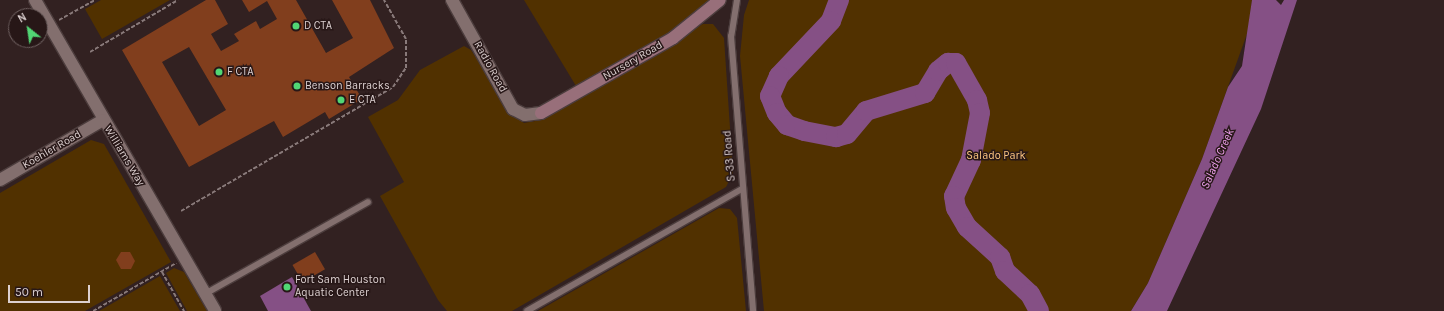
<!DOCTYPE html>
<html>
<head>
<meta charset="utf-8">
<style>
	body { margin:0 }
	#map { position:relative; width:1444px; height:311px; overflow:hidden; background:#322121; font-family:Karla,sans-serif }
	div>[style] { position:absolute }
	.green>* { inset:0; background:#513100 }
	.water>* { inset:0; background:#855085 }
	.river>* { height:20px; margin:-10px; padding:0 10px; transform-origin:10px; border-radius:10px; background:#855085 }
	.building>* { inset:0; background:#813e1d; transform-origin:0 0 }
	.path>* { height:2px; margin-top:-1px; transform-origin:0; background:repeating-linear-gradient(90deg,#897a7a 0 4px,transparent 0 6px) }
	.roads { filter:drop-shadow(1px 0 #4c3d3d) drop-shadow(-1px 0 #4c3d3d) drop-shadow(0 1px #4c3d3d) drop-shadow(0 -1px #4c3d3d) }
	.lane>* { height:6px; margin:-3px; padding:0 3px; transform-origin:3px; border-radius:3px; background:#836f6e }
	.street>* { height:12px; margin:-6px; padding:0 6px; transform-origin:6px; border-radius:6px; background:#836f6e }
	.secondary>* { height:12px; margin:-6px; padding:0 6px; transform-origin:6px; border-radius:6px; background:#986f7a }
	.dots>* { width:11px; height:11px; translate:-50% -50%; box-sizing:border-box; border:2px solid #271717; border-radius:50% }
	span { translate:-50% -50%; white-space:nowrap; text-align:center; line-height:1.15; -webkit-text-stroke:3px #271717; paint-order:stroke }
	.poi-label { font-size:11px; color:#dcd0d0 }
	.left { translate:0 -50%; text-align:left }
	.street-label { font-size:11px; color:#dcd0d0 }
	.park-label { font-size:11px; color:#fec682 }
	.water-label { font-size:12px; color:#eea1ed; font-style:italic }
	.north { position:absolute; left:8px; top:8px; width:40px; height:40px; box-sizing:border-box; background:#271717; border:1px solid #6f6161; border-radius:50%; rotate:330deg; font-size:11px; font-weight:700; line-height:16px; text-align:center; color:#dcd0d0 }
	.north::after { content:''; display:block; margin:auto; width:14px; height:18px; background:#51d674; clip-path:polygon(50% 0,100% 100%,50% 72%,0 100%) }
	.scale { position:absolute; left:8px; top:285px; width:82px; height:18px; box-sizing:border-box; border:2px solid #dcd0d0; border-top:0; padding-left:5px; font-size:12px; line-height:14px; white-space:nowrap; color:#dcd0d0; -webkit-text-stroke:3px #271717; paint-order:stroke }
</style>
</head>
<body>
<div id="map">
	<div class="green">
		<div style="clip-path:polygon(101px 0,170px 0,102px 39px,85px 9px)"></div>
		<div style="clip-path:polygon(524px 0,709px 0,668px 33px,576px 86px)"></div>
		<div style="clip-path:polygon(749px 0,1252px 0,1248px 31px,1202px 159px,1148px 283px,1131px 311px,764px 311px,740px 56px,744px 15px)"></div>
		<div style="clip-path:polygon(703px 24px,713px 24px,724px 38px,733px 173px,726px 187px,512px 311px,447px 311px,438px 300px,380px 196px,404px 182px,368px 117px,398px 100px,420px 70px,464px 46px,471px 50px,514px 116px,524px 123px,541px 120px)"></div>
		<div style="clip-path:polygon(91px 140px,104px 144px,171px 262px,85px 311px,0 311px,0 193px)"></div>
		<div style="clip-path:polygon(719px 208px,730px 209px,737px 218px,746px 311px,538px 311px)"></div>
		<div style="clip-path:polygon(174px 268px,184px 272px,207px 311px,187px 311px,166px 273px)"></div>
		<div style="clip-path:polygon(160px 276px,180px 311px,99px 311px)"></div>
	</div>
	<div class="water">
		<div style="clip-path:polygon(1252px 0,1276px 0,1281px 5px,1284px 0,1297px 0,1261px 109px,1167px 311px,1131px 311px,1148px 283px,1202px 159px,1228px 87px,1242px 66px)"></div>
		<div style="clip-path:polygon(292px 277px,311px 311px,268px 311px,260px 296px)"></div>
	</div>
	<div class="river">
		<div style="left:839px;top:0;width:22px;rotate:111deg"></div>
		<div style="left:831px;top:21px;width:76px;rotate:133.4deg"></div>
		<div style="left:779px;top:76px;width:22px;rotate:114deg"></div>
		<div style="left:770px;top:96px;width:18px;rotate:68deg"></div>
		<div style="left:777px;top:113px;width:16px;rotate:50deg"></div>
		<div style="left:787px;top:125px;width:18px;rotate:19deg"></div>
		<div style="left:804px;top:131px;width:33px;rotate:11deg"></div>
		<div style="left:836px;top:137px;width:11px;rotate:-15deg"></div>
		<div style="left:847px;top:134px;width:30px;rotate:-50deg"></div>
		<div style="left:866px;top:111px;width:62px;rotate:-17deg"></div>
		<div style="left:925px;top:93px;width:26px;rotate:-59deg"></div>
		<div style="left:938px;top:71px;width:13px;rotate:-39deg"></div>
		<div style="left:948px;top:63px;width:8px"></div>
		<div style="left:956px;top:63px;width:43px;rotate:60.4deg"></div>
		<div style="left:977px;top:100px;width:13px;rotate:77deg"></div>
		<div style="left:980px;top:113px;width:48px;rotate:100.8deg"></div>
		<div style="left:971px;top:160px;width:40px;rotate:115deg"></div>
		<div style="left:954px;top:196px;width:12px;rotate:81deg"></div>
		<div style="left:956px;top:208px;width:22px;rotate:60deg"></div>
		<div style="left:967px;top:227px;width:45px;rotate:42.3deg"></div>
		<div style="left:1000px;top:257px;width:15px;rotate:70deg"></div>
		<div style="left:1005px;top:271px;width:34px;rotate:43deg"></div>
		<div style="left:1030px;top:294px;width:19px;rotate:62deg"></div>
	</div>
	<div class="building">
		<div style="clip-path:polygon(evenodd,206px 0,215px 0,228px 24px,211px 34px,221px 51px,239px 41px,234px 34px,256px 21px,260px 29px,277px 19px,267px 1px,249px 12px,242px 0,296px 0,326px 53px,353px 38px,332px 0,370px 0,394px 48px,349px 77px,362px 99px,329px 119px,325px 112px,283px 137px,274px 121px,189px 167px,122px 50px,206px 0,189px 47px,226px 110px,199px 126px,162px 62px,189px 47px)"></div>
		<div style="clip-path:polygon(121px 252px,130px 252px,135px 261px,131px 269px,121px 269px,116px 260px)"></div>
		<div style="left:315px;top:252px;width:20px;height:26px;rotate:60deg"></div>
	</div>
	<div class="path">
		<div style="left:59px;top:20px;width:41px;rotate:-29.1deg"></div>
		<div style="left:90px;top:52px;width:102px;rotate:-30.6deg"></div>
		<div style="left:181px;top:211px;width:246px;rotate:-30.3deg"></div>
		<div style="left:393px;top:87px;width:23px;rotate:-56deg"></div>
		<div style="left:406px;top:68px;width:29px;rotate:-90deg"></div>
		<div style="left:406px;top:39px;width:45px;rotate:-119.4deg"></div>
		<div style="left:162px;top:272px;width:45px;rotate:60.6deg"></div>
		<div style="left:93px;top:311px;width:96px;rotate:-30deg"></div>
	</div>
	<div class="roads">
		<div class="lane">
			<div style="left:737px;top:0;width:36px;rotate:99deg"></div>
			<div style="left:731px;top:36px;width:276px;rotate:85.4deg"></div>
			<div style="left:205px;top:294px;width:187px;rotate:-29.4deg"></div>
			<div style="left:527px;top:311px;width:247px;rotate:-29.6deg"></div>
		</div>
		<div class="street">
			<div style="left:35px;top:0;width:359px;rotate:59.9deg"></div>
			<div style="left:452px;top:0;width:125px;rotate:60.8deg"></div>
			<div style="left:513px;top:109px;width:13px;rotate:27deg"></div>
			<div style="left:525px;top:115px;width:16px;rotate:-7deg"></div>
			<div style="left:0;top:180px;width:119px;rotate:-30.2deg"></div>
		</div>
		<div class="secondary">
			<div style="left:541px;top:113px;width:152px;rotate:-29.6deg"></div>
			<div style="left:673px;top:38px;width:60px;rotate:-39deg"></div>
		</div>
	</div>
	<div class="dots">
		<div style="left:296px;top:26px;background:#51d674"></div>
		<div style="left:219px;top:72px;background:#51d674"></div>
		<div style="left:297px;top:86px;background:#51d674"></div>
		<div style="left:341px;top:100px;background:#51d674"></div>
		<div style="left:287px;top:287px;background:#51d674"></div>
	</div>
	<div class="poi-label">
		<span class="left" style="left:304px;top:26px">D CTA</span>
		<span class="left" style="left:227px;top:72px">F CTA</span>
		<span class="left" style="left:305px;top:86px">Benson Barracks</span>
		<span class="left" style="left:349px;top:100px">E CTA</span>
		<span class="left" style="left:295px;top:287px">Fort Sam Houston<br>Aquatic Center</span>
	</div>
	<div class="street-label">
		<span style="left:633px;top:61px;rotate:-30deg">Nursery Road</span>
		<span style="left:490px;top:67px;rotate:61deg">Radio Road</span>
		<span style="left:52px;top:150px;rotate:-30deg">Koehler Road</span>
		<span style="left:124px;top:156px;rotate:59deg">Williams Way</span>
		<span style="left:730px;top:156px;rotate:-95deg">S-33 Road</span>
	</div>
	<div class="park-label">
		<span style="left:996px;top:156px">Salado Park</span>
	</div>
	<div class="water-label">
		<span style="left:1218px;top:159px;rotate:-66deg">Salado Creek</span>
	</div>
	<div class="north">N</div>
	<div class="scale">50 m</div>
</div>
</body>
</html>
